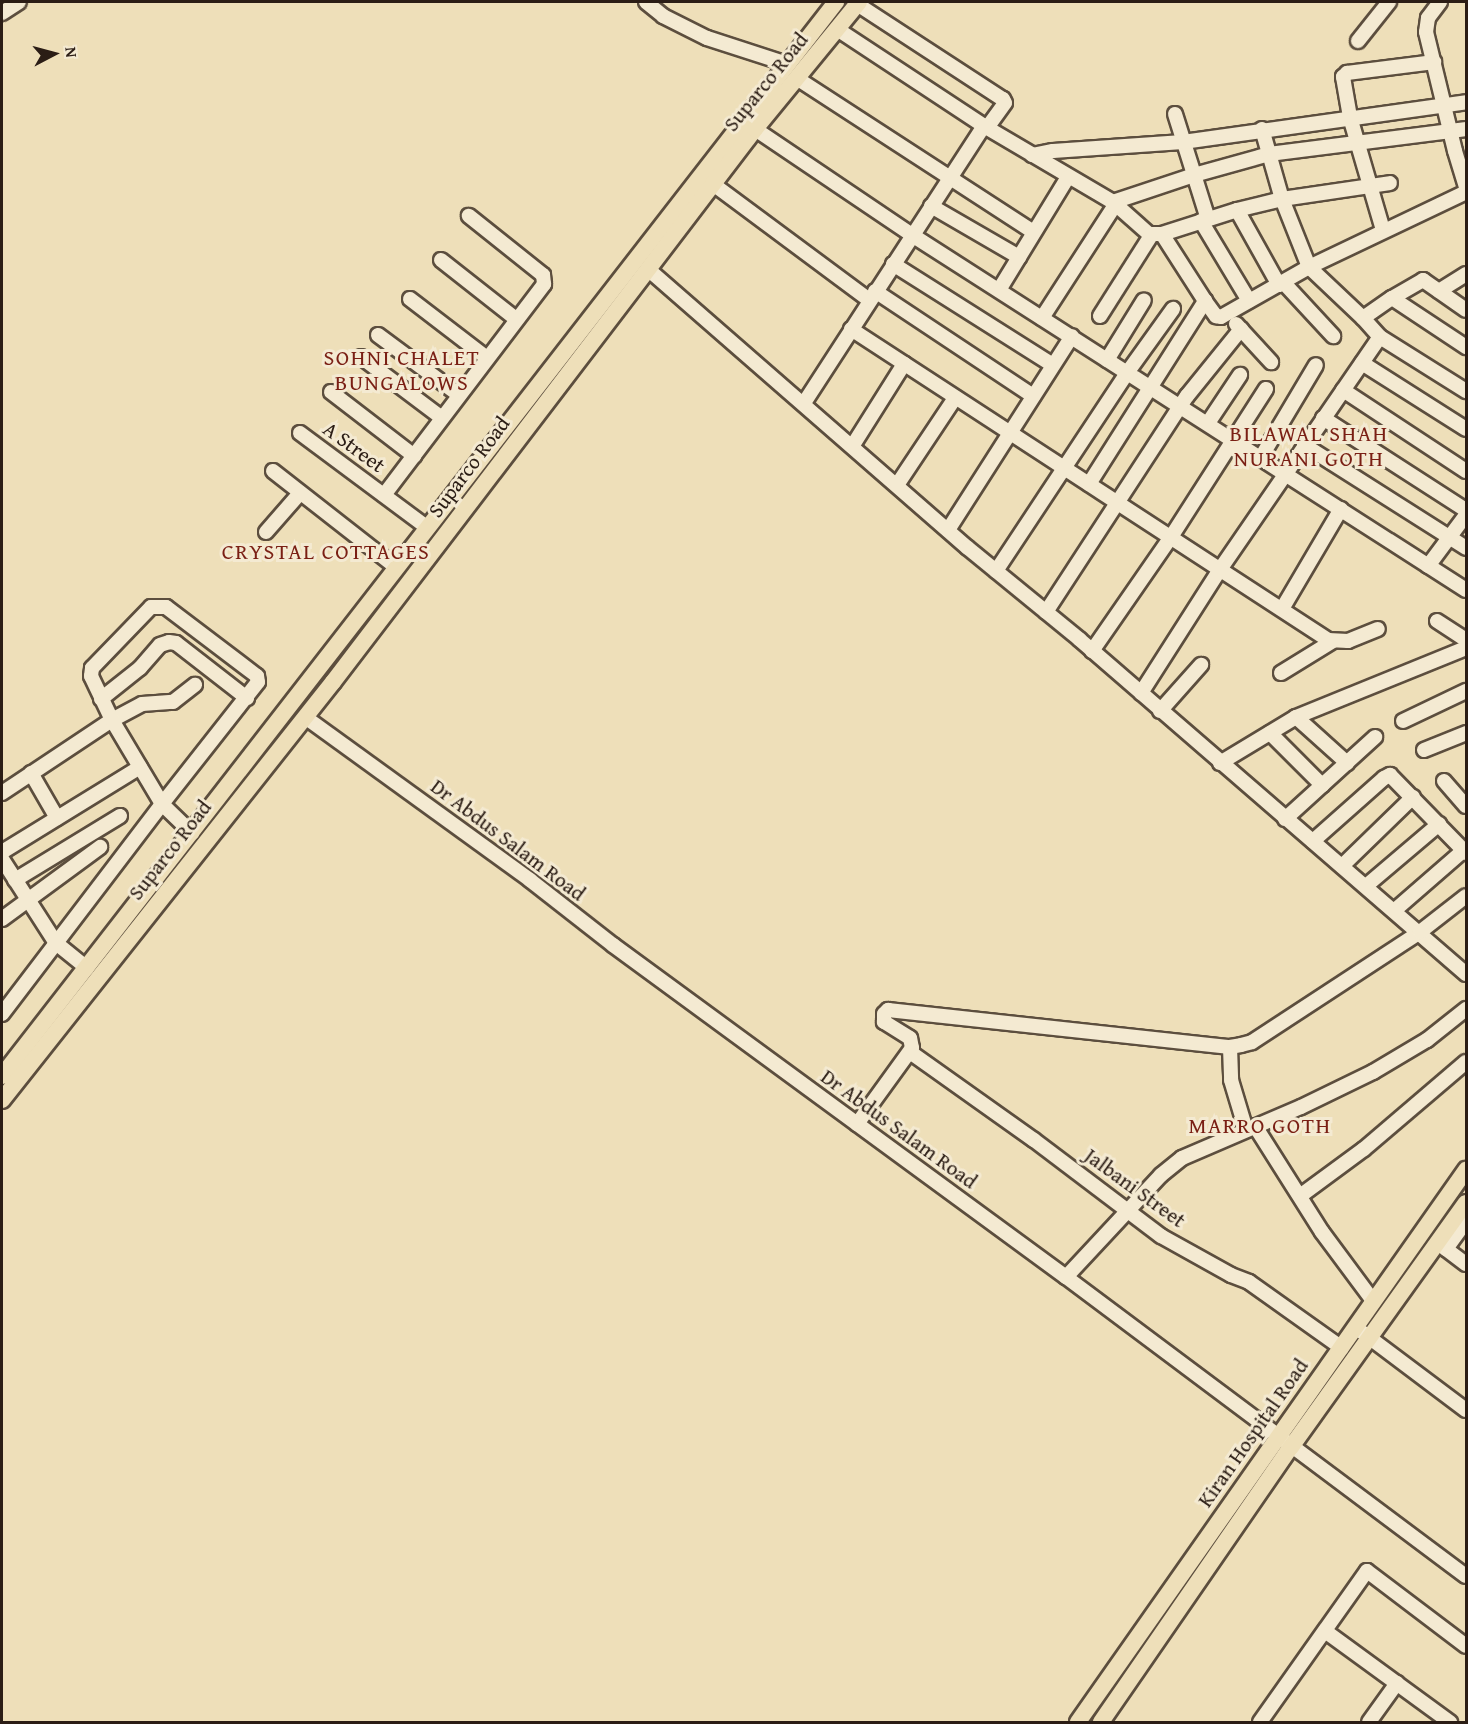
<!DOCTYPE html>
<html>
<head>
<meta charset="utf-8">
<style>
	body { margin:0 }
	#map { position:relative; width:1468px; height:1724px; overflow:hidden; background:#eedfb9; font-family:"Gentium Book Plus",serif }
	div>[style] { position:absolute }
	.roads { filter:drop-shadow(2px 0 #5c4e3e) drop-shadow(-2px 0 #5c4e3e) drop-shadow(0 2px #5c4e3e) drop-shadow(0 -2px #5c4e3e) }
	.minor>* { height:14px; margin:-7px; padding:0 7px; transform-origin:7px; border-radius:7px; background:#f4ead2 }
	.major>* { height:16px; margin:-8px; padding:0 8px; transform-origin:8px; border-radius:8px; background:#eedfb9 }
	span { translate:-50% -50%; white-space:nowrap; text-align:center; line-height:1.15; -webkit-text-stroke:6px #f4ead2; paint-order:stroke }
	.street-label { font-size:21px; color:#2b1d15 }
	.neighbourhood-label { font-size:22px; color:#7a1f14; letter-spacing:1.5px }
	.frame { position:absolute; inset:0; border:3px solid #2b1d15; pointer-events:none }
	.north { position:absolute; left:24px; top:24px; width:60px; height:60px; -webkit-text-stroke:4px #f4ead2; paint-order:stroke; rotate:84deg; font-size:16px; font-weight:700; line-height:24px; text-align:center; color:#2b1d15 }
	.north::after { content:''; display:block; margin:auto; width:21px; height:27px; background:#2b1d15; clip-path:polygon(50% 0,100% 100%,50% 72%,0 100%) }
</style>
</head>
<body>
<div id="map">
	<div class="roads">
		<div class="minor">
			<div style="left:646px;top:2px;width:22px;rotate:39deg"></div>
			<div style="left:663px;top:16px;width:49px;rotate:26.6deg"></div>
			<div style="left:707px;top:38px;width:84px;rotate:18deg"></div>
			<div style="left:1440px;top:2px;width:20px;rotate:127deg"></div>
			<div style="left:1428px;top:18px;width:14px;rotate:98deg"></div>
			<div style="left:1426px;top:32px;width:122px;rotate:76.3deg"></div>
			<div style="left:1455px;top:151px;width:38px;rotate:73deg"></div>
			<div style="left:857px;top:4px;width:174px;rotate:33.1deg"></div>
			<div style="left:1003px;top:99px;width:4px;rotate:63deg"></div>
			<div style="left:1005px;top:103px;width:31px;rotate:126deg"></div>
			<div style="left:2px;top:13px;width:20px;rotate:-33deg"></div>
			<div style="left:837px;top:29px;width:176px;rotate:33.4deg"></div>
			<div style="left:984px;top:126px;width:150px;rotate:30.5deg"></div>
			<div style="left:1113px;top:202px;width:48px;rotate:41.6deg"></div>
			<div style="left:1149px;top:234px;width:13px"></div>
			<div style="left:1162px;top:234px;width:79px;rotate:-17.7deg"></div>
			<div style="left:1237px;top:210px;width:46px;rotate:-13.7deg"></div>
			<div style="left:1282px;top:199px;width:109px;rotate:-8.4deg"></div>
			<div style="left:1358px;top:41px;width:50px;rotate:-51.5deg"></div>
			<div style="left:798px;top:79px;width:281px;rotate:33deg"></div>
			<div style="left:1175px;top:114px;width:110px;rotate:72.6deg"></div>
			<div style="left:755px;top:129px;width:189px;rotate:34deg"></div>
			<div style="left:912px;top:235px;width:658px;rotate:32.65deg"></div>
			<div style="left:1262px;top:129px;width:73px;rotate:74.1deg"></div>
			<div style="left:1282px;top:199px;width:73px;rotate:68.3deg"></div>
			<div style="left:1309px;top:267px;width:74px;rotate:43.4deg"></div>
			<div style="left:1363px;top:318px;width:35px;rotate:-35deg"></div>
			<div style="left:1392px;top:298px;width:36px;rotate:-30deg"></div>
			<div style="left:1423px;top:280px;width:52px;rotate:34.9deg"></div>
			<div style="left:1032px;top:155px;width:21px;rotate:-11deg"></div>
			<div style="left:1053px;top:151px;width:130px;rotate:-4deg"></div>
			<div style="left:1183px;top:142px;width:286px;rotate:-8deg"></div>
			<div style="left:713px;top:184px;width:194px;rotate:36.6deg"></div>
			<div style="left:1113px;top:202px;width:85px;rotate:-18.4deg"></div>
			<div style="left:1194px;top:175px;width:78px;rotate:-15.6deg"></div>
			<div style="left:1269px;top:154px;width:199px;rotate:-7.2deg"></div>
			<div style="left:931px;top:206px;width:102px;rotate:30.1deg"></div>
			<div style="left:1237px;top:210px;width:86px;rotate:60.8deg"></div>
			<div style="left:1201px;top:221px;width:93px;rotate:59deg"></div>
			<div style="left:1383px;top:230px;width:118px;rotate:-106.3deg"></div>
			<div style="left:1350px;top:117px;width:41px;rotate:-99.9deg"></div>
			<div style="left:1343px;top:77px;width:6px;rotate:-45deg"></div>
			<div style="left:1347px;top:73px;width:88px;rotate:-7.2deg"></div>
			<div style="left:1162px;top:234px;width:80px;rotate:57.3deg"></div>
			<div style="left:1205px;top:301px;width:19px;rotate:54deg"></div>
			<div style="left:1216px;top:316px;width:5px;rotate:11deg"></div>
			<div style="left:1221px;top:317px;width:101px;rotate:-29.6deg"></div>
			<div style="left:1309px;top:267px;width:174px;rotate:-25.5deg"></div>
			<div style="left:441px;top:260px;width:95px;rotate:38.2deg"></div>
			<div style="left:893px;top:264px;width:189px;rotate:32.3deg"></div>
			<div style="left:649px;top:270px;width:423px;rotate:41.1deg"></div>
			<div style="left:968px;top:548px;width:144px;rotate:39.3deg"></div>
			<div style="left:1079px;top:639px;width:512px;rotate:40.88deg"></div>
			<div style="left:1283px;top:282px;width:74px;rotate:47.2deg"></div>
			<div style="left:999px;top:290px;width:132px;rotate:-58.6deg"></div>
			<div style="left:875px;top:291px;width:190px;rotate:33.6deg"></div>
			<div style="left:1439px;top:291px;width:32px;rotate:-32deg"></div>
			<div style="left:1392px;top:298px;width:89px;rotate:33.5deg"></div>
			<div style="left:410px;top:299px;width:97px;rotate:37.5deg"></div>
			<div style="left:1100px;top:316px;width:97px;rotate:-57.6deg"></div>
			<div style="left:1042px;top:318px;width:135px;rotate:-57.1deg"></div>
			<div style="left:1236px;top:324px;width:52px;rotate:47.4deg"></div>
			<div style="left:851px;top:329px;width:569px;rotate:33.1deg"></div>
			<div style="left:1328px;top:640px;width:20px;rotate:3deg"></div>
			<div style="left:1348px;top:641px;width:32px;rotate:-22deg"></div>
			<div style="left:378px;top:335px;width:101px;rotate:36.5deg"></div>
			<div style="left:1380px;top:337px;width:102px;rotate:32.1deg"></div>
			<div style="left:361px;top:357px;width:101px;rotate:37deg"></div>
			<div style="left:1107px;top:360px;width:70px;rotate:-58.3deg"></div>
			<div style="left:1362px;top:363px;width:123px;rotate:32.4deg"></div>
			<div style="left:1343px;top:390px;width:147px;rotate:33.4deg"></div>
			<div style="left:331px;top:392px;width:105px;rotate:37.6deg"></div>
			<div style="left:804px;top:403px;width:330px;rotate:-57deg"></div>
			<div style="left:1323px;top:418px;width:170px;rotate:32.8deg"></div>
			<div style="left:1208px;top:423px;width:58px;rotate:-56.3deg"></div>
			<div style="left:300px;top:433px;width:159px;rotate:36.6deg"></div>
			<div style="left:853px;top:445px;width:96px;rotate:-57.8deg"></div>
			<div style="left:1304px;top:445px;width:192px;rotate:32.4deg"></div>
			<div style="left:1260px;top:459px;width:109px;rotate:-59.2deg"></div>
			<div style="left:273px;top:471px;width:157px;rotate:38deg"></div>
			<div style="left:1089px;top:484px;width:217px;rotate:-57.6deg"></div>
			<div style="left:897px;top:485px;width:105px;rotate:-56.3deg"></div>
			<div style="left:384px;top:495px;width:265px;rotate:-52.8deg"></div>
			<div style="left:544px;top:284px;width:9px;rotate:-96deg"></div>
			<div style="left:543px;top:275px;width:95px;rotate:-141.4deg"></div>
			<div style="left:948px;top:530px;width:230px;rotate:-57.4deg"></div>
			<div style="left:266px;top:532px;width:52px;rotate:-48.9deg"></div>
			<div style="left:1428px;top:566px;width:64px;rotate:-53.3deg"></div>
			<div style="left:996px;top:571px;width:237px;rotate:-56.5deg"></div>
			<div style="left:1127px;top:373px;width:79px;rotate:-54.3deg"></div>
			<div style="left:1282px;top:609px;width:116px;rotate:-59.5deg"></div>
			<div style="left:1046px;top:612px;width:258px;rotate:-56.9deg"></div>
			<div style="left:1187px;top:396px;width:86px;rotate:-51.1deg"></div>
			<div style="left:1437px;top:621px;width:35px;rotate:33deg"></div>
			<div style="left:1092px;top:651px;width:139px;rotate:-55.3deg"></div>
			<div style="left:1171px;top:537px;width:176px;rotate:-57.3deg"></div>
			<div style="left:1281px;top:673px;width:61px;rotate:-31.6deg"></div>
			<div style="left:1141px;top:693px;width:148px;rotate:-57.4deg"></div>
			<div style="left:1221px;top:568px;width:280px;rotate:-55.5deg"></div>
			<div style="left:1380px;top:337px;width:25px;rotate:-132deg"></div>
			<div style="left:101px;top:699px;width:50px;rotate:-38.5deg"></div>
			<div style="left:140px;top:668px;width:30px;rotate:-49deg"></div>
			<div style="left:160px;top:645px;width:9px;rotate:-18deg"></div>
			<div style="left:169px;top:642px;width:7px;rotate:8deg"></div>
			<div style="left:176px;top:643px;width:90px;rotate:37.8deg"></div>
			<div style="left:1160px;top:711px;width:62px;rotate:-48.3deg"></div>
			<div style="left:305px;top:717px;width:278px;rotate:35.9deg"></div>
			<div style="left:530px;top:880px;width:105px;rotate:38.1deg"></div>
			<div style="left:613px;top:945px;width:562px;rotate:36.24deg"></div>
			<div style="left:1066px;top:1277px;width:499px;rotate:36.8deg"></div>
			<div style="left:1296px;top:717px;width:69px;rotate:42deg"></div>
			<div style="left:1403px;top:721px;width:70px;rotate:-25.5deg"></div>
			<div style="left:1270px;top:733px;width:74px;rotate:45deg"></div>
			<div style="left:1424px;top:750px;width:45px;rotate:-22deg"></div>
			<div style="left:1220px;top:763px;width:89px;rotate:-31.2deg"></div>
			<div style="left:1296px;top:717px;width:183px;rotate:-22.1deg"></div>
			<div style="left:31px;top:773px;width:52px;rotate:60deg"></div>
			<div style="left:1444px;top:781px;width:33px;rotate:49deg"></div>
			<div style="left:2px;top:793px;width:132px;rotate:-33.6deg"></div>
			<div style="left:112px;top:720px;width:34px;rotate:-28deg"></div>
			<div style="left:142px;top:704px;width:31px;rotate:-4deg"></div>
			<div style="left:173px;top:702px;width:28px;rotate:-38deg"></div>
			<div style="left:1285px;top:819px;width:122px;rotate:-42.3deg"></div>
			<div style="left:1313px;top:841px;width:95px;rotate:-41.6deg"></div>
			<div style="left:1384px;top:778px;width:7px;rotate:-27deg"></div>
			<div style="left:1390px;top:775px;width:109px;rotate:45.7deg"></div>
			<div style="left:2px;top:852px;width:162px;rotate:-31.6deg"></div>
			<div style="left:2px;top:859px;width:100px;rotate:57.3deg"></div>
			<div style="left:56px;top:943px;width:40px;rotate:39deg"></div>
			<div style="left:1342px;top:866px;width:99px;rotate:-44.2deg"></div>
			<div style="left:15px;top:880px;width:123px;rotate:-31.4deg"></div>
			<div style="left:1366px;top:886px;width:96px;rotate:-40.3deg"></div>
			<div style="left:1395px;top:910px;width:91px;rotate:-41deg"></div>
			<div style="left:2px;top:919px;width:122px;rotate:-36.3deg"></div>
			<div style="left:2px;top:1014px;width:264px;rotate:-52.7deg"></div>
			<div style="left:162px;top:804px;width:155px;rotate:-51.8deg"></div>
			<div style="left:258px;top:682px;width:6px;rotate:-99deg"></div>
			<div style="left:257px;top:676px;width:114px;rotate:-142.8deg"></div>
			<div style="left:166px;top:607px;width:15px;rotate:180deg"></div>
			<div style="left:151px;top:607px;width:85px;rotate:134deg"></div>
			<div style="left:92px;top:668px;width:8px;rotate:97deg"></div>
			<div style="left:91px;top:676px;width:49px;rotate:64.5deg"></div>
			<div style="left:112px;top:720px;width:98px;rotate:59.2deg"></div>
			<div style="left:162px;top:804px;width:42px;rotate:44deg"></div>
			<div style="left:1230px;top:1047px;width:33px;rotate:88deg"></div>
			<div style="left:1231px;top:1080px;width:52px;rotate:73.3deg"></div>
			<div style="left:910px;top:1052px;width:152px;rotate:35.4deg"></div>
			<div style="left:1034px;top:1140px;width:159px;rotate:37.1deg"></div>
			<div style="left:1161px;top:1236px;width:80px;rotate:29.1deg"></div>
			<div style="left:1231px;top:1275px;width:19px;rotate:21deg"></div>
			<div style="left:1249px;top:1282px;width:114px;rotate:35.4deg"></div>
			<div style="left:857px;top:1124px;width:94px;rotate:-54.1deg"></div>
			<div style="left:912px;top:1048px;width:10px;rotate:-101deg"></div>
			<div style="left:910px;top:1038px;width:31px;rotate:-148deg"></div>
			<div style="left:884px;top:1022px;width:8px;rotate:-90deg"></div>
			<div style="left:884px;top:1014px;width:6px;rotate:-45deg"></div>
			<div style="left:888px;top:1010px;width:344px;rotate:6.2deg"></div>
			<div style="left:1230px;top:1047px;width:11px;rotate:-10deg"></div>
			<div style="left:1241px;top:1045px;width:11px;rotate:-15deg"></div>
			<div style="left:1252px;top:1042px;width:201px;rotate:-33.2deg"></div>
			<div style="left:1420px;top:932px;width:58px;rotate:-38deg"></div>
			<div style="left:1255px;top:1126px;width:125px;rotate:57.7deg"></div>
			<div style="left:1322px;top:1232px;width:87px;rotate:53.4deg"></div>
			<div style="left:1300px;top:1196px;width:79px;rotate:-36.3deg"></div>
			<div style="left:1364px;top:1149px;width:134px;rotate:-40.5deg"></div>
			<div style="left:1438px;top:1243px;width:35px;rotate:37deg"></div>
			<div style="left:1446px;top:1249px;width:34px;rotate:-54deg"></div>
			<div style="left:1066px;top:1277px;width:139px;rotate:-47deg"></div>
			<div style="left:1161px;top:1175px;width:27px;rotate:-39deg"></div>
			<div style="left:1182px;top:1158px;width:129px;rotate:-23.2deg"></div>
			<div style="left:1301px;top:1107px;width:80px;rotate:-25.9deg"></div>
			<div style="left:1373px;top:1072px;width:63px;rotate:-30.7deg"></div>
			<div style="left:1427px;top:1040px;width:50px;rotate:-38.5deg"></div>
			<div style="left:1362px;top:1332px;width:130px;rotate:36.9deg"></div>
			<div style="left:1325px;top:1631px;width:155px;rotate:36.1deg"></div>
			<div style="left:1260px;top:1722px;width:185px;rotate:-54.7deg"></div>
			<div style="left:1367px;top:1571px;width:124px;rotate:37.1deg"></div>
			<div style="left:1369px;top:1722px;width:48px;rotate:-54.3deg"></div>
		</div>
		<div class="major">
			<div style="left:2px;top:1076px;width:1360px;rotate:-52.17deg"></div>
			<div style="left:2px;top:1100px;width:533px;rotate:-51.63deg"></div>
			<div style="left:333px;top:682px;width:696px;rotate:-52.65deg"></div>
			<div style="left:755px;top:129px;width:164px;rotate:-50.7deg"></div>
			<div style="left:1078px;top:1722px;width:675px;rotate:-54.9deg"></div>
			<div style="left:1101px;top:1722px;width:334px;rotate:-55.4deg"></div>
			<div style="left:1291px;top:1447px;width:300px;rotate:-54.4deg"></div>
		</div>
	</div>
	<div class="street-label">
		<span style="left:766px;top:82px;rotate:-51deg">Suparco Road</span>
		<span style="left:354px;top:447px;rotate:36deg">A Street</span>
		<span style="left:469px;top:467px;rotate:-53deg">Suparco Road</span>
		<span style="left:508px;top:840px;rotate:37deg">Dr Abdus Salam Road</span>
		<span style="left:170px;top:850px;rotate:-52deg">Suparco Road</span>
		<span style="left:899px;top:1129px;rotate:36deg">Dr Abdus Salam Road</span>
		<span style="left:1135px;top:1188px;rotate:36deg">Jalbani Street</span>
		<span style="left:1253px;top:1433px;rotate:-55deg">Kiran Hospital Road</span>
	</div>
	<div class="neighbourhood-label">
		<span style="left:402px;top:370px">SOHNI CHALET<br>BUNGALOWS</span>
		<span style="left:1309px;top:446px">BILAWAL SHAH<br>NURANI GOTH</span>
		<span style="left:326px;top:552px">CRYSTAL COTTAGES</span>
		<span style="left:1260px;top:1126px">MARRO GOTH</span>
	</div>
	<div class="frame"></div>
	<div class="north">N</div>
</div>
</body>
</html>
